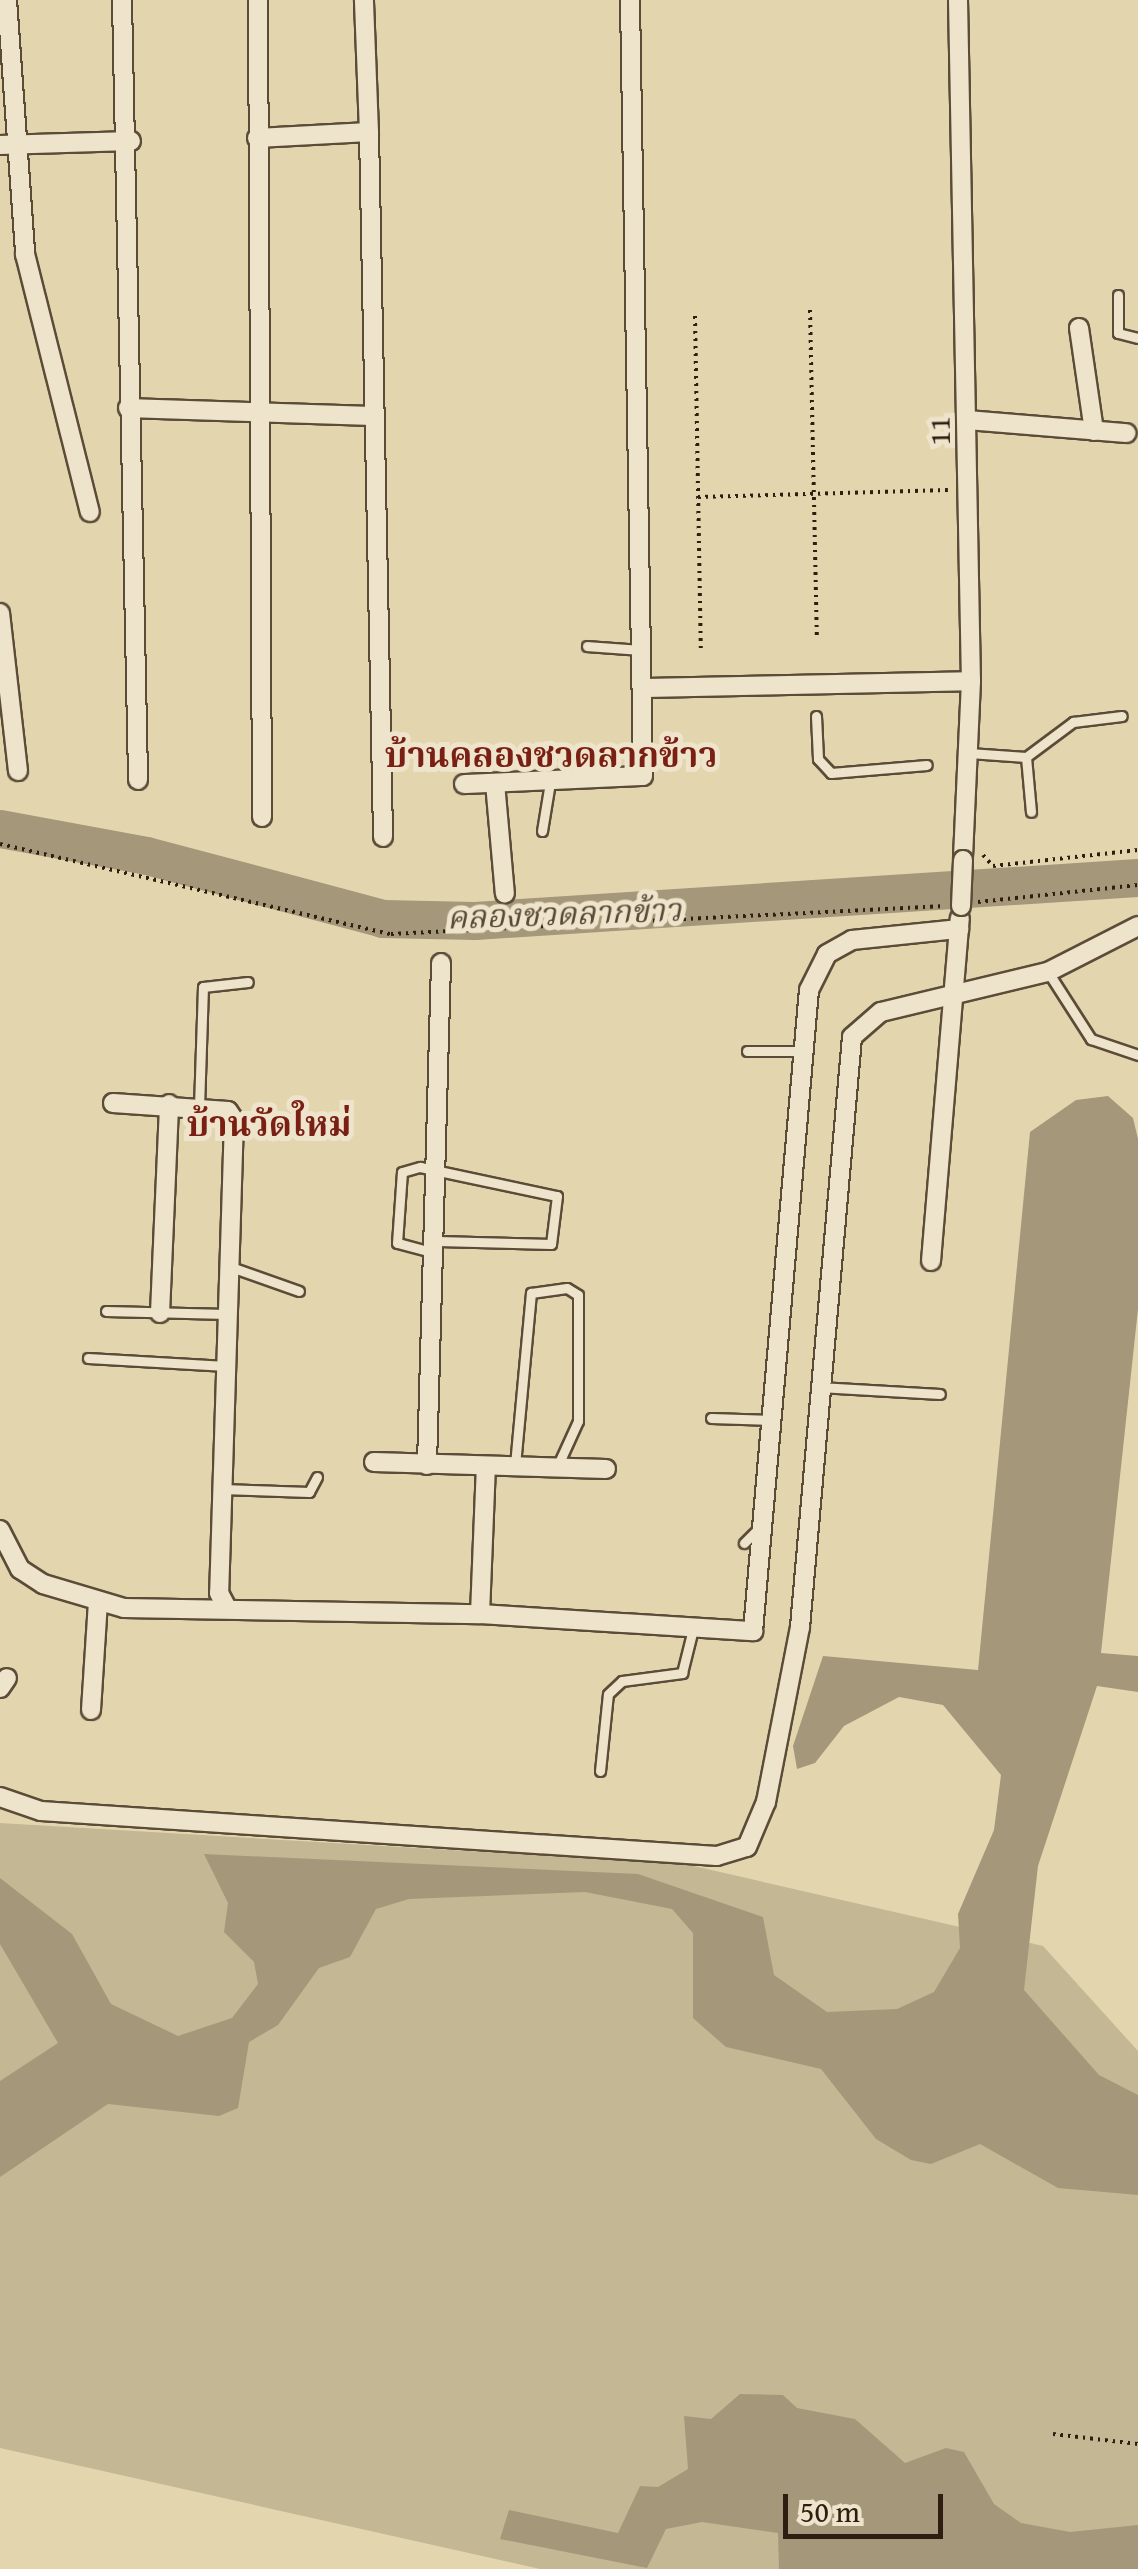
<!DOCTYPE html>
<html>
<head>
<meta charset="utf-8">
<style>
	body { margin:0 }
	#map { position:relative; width:1138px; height:2569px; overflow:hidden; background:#e3d6af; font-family:"Gentium Book Plus","Noto Serif Thai",serif }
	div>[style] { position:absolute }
	.green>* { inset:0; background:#c4b794 }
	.water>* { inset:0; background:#a59779 }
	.river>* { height:38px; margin:-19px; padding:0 19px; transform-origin:19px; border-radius:19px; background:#a59779 }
	.path>* { height:4px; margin-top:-2px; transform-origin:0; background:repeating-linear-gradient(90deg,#2e1e11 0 2.5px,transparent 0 7.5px) }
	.roads { filter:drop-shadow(2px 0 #5b4c38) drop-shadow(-2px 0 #5b4c38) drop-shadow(0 2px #5b4c38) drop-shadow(0 -2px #5b4c38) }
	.service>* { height:9px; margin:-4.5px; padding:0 4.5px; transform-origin:4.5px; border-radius:4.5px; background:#ede4cb }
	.minor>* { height:18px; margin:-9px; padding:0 9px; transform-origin:9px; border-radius:9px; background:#ede4cb }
	.bridges { filter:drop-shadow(2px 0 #5b4c38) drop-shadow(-2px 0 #5b4c38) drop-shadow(0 2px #5b4c38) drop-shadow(0 -2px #5b4c38) }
	.minor-bridge>* { height:18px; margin:-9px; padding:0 9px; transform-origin:9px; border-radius:9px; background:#ede4cb }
	span { translate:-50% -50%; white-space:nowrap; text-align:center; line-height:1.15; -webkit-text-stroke:10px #ede4cb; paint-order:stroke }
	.street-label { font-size:30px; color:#2e1e11 }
	.water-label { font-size:32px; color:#584835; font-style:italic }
	.quarter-label { font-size:35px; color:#7a1f14; font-weight:700 }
	.scale { position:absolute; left:783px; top:2494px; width:160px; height:45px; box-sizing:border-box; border:5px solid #2e1e11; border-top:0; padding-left:12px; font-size:30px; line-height:35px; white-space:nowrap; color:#2e1e11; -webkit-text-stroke:8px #ede4cb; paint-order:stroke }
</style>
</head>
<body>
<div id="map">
	<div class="green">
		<div style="clip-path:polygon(0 1823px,685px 1864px,1043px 1946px,1138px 2051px,1138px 2569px,540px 2569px,0 2448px)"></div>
	</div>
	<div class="water">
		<div style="clip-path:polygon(1108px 1096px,1133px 1118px,1138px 1139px,1138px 1309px,1101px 1653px,1138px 1656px,1138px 1692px,1097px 1686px,1038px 1866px,1024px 1990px,1099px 2075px,1138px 2095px,1138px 2195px,1058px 2188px,980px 2144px,931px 2164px,911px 2160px,876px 2139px,821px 2069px,726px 2047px,693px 2018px,693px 1933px,672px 1909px,585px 1892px,409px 1899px,376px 1909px,350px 1957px,319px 1968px,278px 2025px,249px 2042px,238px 2108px,219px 2116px,108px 2104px,0 2177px,0 2081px,58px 2043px,0 1944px,0 1878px,72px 1934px,111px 2004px,178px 2036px,232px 2018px,258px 1984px,254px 1962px,224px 1932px,228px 1903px,204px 1854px,638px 1874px,763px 1917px,774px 1975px,827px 2012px,897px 2009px,934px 1992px,960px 1948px,958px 1914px,994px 1830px,1001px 1775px,943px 1705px,899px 1697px,844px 1726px,815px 1763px,797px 1769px,793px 1746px,823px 1656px,978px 1670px,1030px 1132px,1076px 1100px)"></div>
		<div style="clip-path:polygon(740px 2394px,783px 2395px,797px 2408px,855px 2419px,905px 2463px,946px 2448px,964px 2452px,994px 2504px,1021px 2523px,1070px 2532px,1138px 2525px,1138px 2569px,779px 2569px,778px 2533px,702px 2522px,666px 2529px,647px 2568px,500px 2539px,509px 2510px,618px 2533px,640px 2486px,658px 2487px,688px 2469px,684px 2416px,711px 2419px)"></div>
	</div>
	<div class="river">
		<div style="left:0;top:829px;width:149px;rotate:10.4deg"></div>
		<div style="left:147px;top:856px;width:244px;rotate:14.9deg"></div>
		<div style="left:383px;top:919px;width:92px;rotate:1.2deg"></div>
		<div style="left:475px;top:921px;width:664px;rotate:-3.71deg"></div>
	</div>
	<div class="path">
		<div style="left:810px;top:310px;width:325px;rotate:88.8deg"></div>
		<div style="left:695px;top:316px;width:333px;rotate:89deg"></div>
		<div style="left:698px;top:497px;width:250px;rotate:-1.6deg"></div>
		<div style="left:0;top:844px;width:401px;rotate:13deg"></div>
		<div style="left:391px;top:934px;width:554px;rotate:-2.9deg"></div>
		<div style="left:983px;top:855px;width:15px;rotate:48deg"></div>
		<div style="left:993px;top:866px;width:146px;rotate:-6.3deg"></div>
		<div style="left:978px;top:902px;width:161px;rotate:-6.1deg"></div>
		<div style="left:1053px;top:2434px;width:86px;rotate:6.7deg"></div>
	</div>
	<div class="roads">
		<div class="service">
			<div style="left:1118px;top:295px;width:38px;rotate:90deg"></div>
			<div style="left:1118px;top:333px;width:21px;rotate:14deg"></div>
			<div style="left:587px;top:646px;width:53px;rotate:4.3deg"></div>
			<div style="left:816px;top:716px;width:43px;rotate:87.3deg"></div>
			<div style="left:818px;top:759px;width:19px;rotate:47deg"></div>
			<div style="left:831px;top:773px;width:96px;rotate:-4.8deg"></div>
			<div style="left:969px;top:753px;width:57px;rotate:4deg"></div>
			<div style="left:1026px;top:757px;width:59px;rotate:-36.7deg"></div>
			<div style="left:1073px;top:722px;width:49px;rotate:-7deg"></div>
			<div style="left:1026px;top:757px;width:55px;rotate:84.8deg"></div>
			<div style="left:542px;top:831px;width:50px;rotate:-80.7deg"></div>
			<div style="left:1048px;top:972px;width:80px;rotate:57.3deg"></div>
			<div style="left:1091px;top:1039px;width:50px;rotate:18.8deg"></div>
			<div style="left:747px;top:1051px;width:57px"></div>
			<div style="left:199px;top:1107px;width:120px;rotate:-88.1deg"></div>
			<div style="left:203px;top:987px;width:45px;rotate:-6.3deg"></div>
			<div style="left:435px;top:1253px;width:39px;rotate:-165deg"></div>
			<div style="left:397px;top:1243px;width:71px;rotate:-86deg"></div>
			<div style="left:402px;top:1172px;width:19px;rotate:-16deg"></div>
			<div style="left:420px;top:1167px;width:140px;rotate:12deg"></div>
			<div style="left:557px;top:1196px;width:48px;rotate:97.1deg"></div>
			<div style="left:551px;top:1244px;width:113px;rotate:-178.5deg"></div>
			<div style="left:231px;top:1267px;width:72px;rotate:19.4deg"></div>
			<div style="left:106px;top:1311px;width:121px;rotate:1.4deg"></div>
			<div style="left:88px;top:1358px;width:138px;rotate:3.3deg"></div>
			<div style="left:819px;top:1387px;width:121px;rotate:3.3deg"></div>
			<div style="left:711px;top:1418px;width:62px;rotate:1.8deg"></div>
			<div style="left:515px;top:1465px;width:173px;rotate:-84.7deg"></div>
			<div style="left:531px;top:1293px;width:36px;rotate:-8deg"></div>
			<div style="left:567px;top:1288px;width:13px;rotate:32deg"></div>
			<div style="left:578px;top:1295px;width:126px;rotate:90deg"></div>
			<div style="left:578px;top:1421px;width:51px;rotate:114.5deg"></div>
			<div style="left:222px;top:1489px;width:87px;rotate:2deg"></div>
			<div style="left:309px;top:1492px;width:17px;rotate:-62deg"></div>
			<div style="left:744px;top:1543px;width:25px;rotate:-45deg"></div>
			<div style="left:600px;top:1771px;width:77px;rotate:-84.1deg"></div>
			<div style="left:608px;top:1694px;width:19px;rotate:-43deg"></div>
			<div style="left:622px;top:1681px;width:61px;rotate:-7.6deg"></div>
			<div style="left:682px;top:1673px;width:45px;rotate:-76deg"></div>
		</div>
		<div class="minor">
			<div style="left:7px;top:0;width:255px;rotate:85.9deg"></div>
			<div style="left:25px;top:254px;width:266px;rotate:75.9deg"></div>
			<div style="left:122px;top:0;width:780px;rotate:88.82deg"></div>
			<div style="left:258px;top:0;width:817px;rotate:89.72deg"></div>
			<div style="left:958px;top:0;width:681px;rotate:88.91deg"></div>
			<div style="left:971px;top:681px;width:179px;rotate:92.6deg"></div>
			<div style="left:369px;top:132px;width:705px;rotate:88.86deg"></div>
			<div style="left:257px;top:138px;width:112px;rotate:-3.1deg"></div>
			<div style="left:369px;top:132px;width:132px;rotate:-92.2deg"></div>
			<div style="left:0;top:145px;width:131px;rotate:-1.7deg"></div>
			<div style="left:1079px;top:328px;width:104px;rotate:81.7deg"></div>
			<div style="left:128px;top:408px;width:243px;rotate:1.9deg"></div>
			<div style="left:967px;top:420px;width:160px;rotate:4.7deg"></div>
			<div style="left:0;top:613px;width:159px;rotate:83.5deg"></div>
			<div style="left:643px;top:688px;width:328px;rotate:-1.2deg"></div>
			<div style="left:495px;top:783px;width:111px;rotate:84.9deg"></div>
			<div style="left:464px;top:784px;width:179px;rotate:-2.6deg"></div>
			<div style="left:643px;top:776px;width:776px;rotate:-90.96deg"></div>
			<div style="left:113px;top:1103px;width:115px;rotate:4deg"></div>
			<div style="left:228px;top:1111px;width:11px;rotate:56deg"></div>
			<div style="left:234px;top:1120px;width:473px;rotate:91.8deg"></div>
			<div style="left:219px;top:1593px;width:15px;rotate:62deg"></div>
			<div style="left:931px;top:1261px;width:344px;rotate:-85.2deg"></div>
			<div style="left:160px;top:1313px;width:209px;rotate:-87.5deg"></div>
			<div style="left:374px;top:1462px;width:232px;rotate:1.7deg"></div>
			<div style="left:427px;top:1465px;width:502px;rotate:-88.4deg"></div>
			<div style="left:0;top:1530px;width:44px;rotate:62.9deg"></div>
			<div style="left:20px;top:1569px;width:27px;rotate:33deg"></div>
			<div style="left:43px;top:1584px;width:84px;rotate:16.5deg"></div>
			<div style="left:124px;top:1608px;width:356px;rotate:1deg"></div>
			<div style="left:480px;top:1614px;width:274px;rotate:3.6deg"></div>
			<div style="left:753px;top:1631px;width:643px;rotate:-85.01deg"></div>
			<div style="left:809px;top:990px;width:40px;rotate:-63.4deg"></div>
			<div style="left:827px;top:954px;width:29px;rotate:-29deg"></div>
			<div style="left:852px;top:940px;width:108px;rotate:-5.9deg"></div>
			<div style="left:480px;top:1614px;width:147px;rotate:-87.7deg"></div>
			<div style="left:0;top:1688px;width:12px;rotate:-55deg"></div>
			<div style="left:91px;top:1710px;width:109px;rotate:-86.3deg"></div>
			<div style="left:0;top:1797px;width:43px;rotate:18.9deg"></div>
			<div style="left:41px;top:1811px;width:677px;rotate:3.81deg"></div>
			<div style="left:717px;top:1856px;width:31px;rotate:-17deg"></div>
			<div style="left:747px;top:1847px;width:49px;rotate:-67.1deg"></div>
			<div style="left:766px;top:1802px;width:178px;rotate:-79deg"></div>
			<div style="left:800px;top:1627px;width:592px;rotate:-84.96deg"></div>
			<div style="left:852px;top:1037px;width:38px;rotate:-41deg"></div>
			<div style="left:881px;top:1012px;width:172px;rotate:-13.5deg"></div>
			<div style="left:1048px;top:972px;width:101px;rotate:-27.1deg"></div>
		</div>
	</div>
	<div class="bridges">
		<div class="minor-bridge">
			<div style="left:961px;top:906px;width:46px;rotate:-87.5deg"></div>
		</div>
	</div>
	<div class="street-label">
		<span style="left:939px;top:431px;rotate:-91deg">11</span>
	</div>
	<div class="water-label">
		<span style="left:564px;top:914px;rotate:-2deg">คลองชวดลากข้าว</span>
	</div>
	<div class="quarter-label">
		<span style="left:551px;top:755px">บ้านคลองชวดลากข้าว</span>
		<span style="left:269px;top:1124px">บ้านวัดใหม่</span>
	</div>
	<div class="scale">50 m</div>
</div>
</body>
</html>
